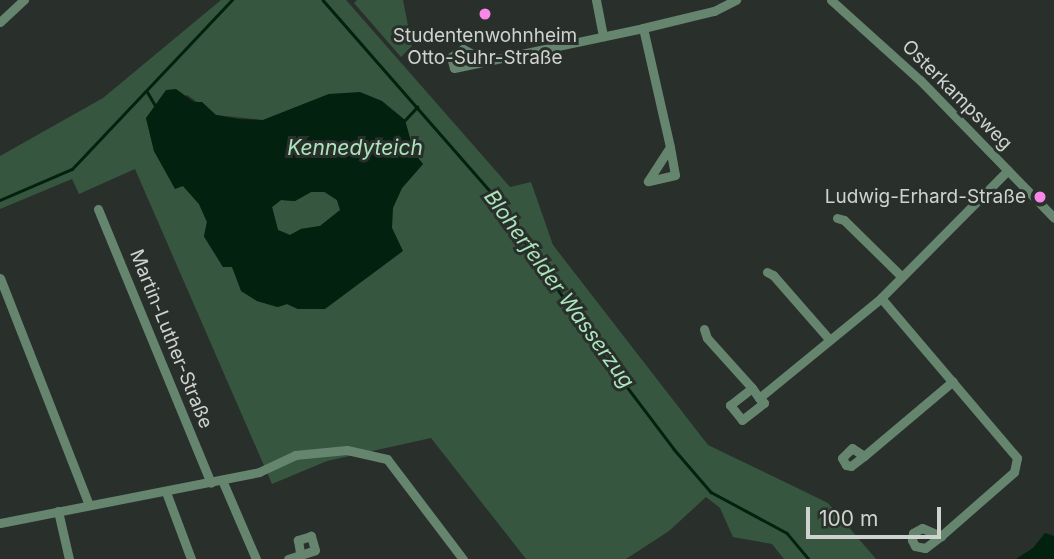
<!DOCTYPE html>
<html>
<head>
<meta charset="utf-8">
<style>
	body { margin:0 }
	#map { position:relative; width:1054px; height:559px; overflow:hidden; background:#292f2b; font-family:Inter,sans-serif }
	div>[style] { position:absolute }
	.green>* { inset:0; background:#375640 }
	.water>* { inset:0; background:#02210e }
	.stream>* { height:2.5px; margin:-1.25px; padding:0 1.25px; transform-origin:1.25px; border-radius:1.25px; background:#02210e }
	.minor>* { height:9px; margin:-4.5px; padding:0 4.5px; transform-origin:4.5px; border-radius:4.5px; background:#65856e }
	.dots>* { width:19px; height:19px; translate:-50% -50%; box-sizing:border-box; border:4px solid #292f2b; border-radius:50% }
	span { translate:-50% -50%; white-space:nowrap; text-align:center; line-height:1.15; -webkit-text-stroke:6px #292f2b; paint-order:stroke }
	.poi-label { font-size:19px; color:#cfd3d0 }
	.right { translate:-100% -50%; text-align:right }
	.street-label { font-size:19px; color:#cfd3d0 }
	.water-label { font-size:21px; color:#abe5bb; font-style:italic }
	.scale { position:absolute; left:806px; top:507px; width:135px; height:32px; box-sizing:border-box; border:4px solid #cfd3d0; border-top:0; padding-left:9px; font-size:21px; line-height:24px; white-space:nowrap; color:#cfd3d0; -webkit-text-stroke:5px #292f2b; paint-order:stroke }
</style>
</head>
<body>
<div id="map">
	<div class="green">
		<div style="clip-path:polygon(evenodd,221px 0,346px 0,510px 187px,531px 182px,553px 245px,708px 445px,828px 503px,876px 559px,784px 559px,772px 544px,733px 537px,720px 508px,706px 497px,669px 531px,626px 559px,526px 559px,431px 438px,327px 461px,272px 484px,135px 169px,79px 194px,72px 179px,0 209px,0 156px,103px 98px,221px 0,329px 94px,405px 120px,414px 153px,423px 164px,402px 188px,392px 208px,392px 228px,402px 250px,324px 309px,298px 309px,287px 304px,277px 307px,257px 301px,232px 267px,223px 267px,204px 237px,207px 222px,199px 204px,183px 186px,175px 188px,154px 151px,146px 118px,187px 95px,216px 115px,263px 120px,329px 94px)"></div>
		<div style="clip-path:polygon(357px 0,403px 0,412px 46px,401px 57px,354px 3px)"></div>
		<div style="clip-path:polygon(311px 192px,324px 192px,337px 200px,341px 210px,320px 226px,301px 229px,290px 235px,278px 230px,272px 207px,281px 200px,295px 201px)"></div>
	</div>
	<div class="water">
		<div style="clip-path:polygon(evenodd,176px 89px,194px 102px,202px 102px,216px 115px,238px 119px,263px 120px,329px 94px,360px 92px,382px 101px,405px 120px,414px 153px,423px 164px,402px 188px,393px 208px,392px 228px,403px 251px,325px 309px,298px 309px,287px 304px,278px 307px,257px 301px,241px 291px,232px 267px,223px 267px,204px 236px,207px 222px,199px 204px,183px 186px,175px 189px,154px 151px,146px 118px,166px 90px,176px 89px,311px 192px,325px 192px,337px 200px,340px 210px,320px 226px,301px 229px,290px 235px,278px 230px,272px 207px,281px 200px,295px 201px,311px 192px)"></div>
		<div style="clip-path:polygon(1045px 533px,1054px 536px,1054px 559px,1016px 559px,1033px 548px)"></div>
	</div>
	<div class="stream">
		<div style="left:323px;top:0;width:254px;rotate:48.8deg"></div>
		<div style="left:490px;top:191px;width:204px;rotate:55.4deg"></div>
		<div style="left:606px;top:359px;width:113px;rotate:52.9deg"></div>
		<div style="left:674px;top:449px;width:57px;rotate:49.3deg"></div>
		<div style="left:711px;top:492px;width:86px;rotate:28.3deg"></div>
		<div style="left:787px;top:533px;width:34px;rotate:50deg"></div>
		<div style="left:147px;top:91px;width:16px;rotate:60deg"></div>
		<div style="left:405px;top:120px;width:18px;rotate:-47deg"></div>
		<div style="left:0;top:200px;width:78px;rotate:-23.3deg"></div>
		<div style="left:72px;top:169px;width:233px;rotate:-46.6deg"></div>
	</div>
	<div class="minor">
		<div style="left:596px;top:0;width:37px;rotate:79deg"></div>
		<div style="left:831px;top:0;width:120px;rotate:42deg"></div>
		<div style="left:920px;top:80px;width:192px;rotate:45.8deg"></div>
		<div style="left:0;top:22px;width:33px;rotate:-43deg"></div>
		<div style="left:643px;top:28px;width:122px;rotate:77.2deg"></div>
		<div style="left:670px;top:147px;width:28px;rotate:80deg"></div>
		<div style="left:675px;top:175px;width:28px;rotate:167deg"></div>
		<div style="left:648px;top:181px;width:40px;rotate:-57.1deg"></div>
		<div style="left:485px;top:61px;width:25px;rotate:-151deg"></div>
		<div style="left:463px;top:49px;width:14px;rotate:146deg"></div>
		<div style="left:451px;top:57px;width:11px;rotate:75deg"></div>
		<div style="left:454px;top:68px;width:193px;rotate:-11.9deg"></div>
		<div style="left:643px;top:28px;width:73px;rotate:-13.5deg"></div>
		<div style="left:714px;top:11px;width:25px;rotate:-27deg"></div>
		<div style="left:98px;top:209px;width:296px;rotate:67.6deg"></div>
		<div style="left:837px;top:218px;width:7px;rotate:16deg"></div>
		<div style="left:844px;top:220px;width:81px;rotate:44.5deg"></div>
		<div style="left:767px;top:272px;width:7px;rotate:27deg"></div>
		<div style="left:773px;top:275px;width:86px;rotate:48.8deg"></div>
		<div style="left:0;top:278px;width:244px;rotate:68.6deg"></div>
		<div style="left:881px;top:298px;width:210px;rotate:49.6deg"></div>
		<div style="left:1017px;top:458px;width:14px;rotate:102deg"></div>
		<div style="left:1014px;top:472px;width:97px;rotate:138.8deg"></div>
		<div style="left:941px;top:536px;width:20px;rotate:143deg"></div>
		<div style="left:925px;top:548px;width:10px;rotate:-169deg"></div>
		<div style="left:915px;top:546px;width:7px;rotate:-117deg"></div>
		<div style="left:912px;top:540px;width:7px;rotate:-82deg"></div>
		<div style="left:913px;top:533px;width:10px;rotate:-29deg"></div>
		<div style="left:922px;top:528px;width:21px;rotate:23deg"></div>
		<div style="left:704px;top:329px;width:9px;rotate:72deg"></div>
		<div style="left:707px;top:338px;width:67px;rotate:48deg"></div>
		<div style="left:759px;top:398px;width:12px;rotate:-125deg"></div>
		<div style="left:752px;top:388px;width:28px;rotate:142deg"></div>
		<div style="left:730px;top:405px;width:19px;rotate:51deg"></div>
		<div style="left:742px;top:420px;width:28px;rotate:-38deg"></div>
		<div style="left:764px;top:403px;width:7px;rotate:-135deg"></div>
		<div style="left:759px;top:398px;width:158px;rotate:-39.3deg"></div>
		<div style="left:881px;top:298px;width:180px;rotate:-45.2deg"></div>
		<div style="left:864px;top:456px;width:14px;rotate:-146deg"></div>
		<div style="left:852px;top:448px;width:14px;rotate:135deg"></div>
		<div style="left:842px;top:458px;width:8px;rotate:60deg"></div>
		<div style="left:846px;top:465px;width:5px;rotate:11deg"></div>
		<div style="left:851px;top:466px;width:16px;rotate:-38deg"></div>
		<div style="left:864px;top:456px;width:116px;rotate:-40.1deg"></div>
		<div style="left:222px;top:480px;width:86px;rotate:66.7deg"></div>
		<div style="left:166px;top:492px;width:72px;rotate:69.5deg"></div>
		<div style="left:58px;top:511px;width:49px;rotate:77.1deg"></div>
		<div style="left:0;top:523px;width:264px;rotate:-11.1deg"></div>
		<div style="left:259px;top:472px;width:40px;rotate:-25deg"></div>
		<div style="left:295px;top:455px;width:52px;rotate:-5.5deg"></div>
		<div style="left:347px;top:450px;width:41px;rotate:12.7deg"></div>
		<div style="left:387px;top:459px;width:126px;rotate:52.8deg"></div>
		<div style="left:288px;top:559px;width:28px;rotate:-18deg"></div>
		<div style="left:315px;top:550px;width:15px;rotate:-106deg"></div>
		<div style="left:311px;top:536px;width:14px;rotate:163deg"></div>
		<div style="left:298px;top:540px;width:13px;rotate:81deg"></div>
	</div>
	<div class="dots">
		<div style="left:485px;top:14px;background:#f987e8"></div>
		<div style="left:1040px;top:197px;background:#f987e8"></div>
	</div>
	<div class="poi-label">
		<span style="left:485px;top:47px">Studentenwohnheim<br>Otto-Suhr-Straße</span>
		<span class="right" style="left:1026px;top:197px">Ludwig-Erhard-Straße</span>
	</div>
	<div class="street-label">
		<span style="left:957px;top:95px;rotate:45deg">Osterkampsweg</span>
		<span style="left:171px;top:339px;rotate:68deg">Martin-Luther-Straße</span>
	</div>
	<div class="water-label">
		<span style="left:355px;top:148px">Kennedyteich</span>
		<span style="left:559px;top:289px;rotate:54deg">Bloherfelder Wasserzug</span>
	</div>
	<div class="scale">100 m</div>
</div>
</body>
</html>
